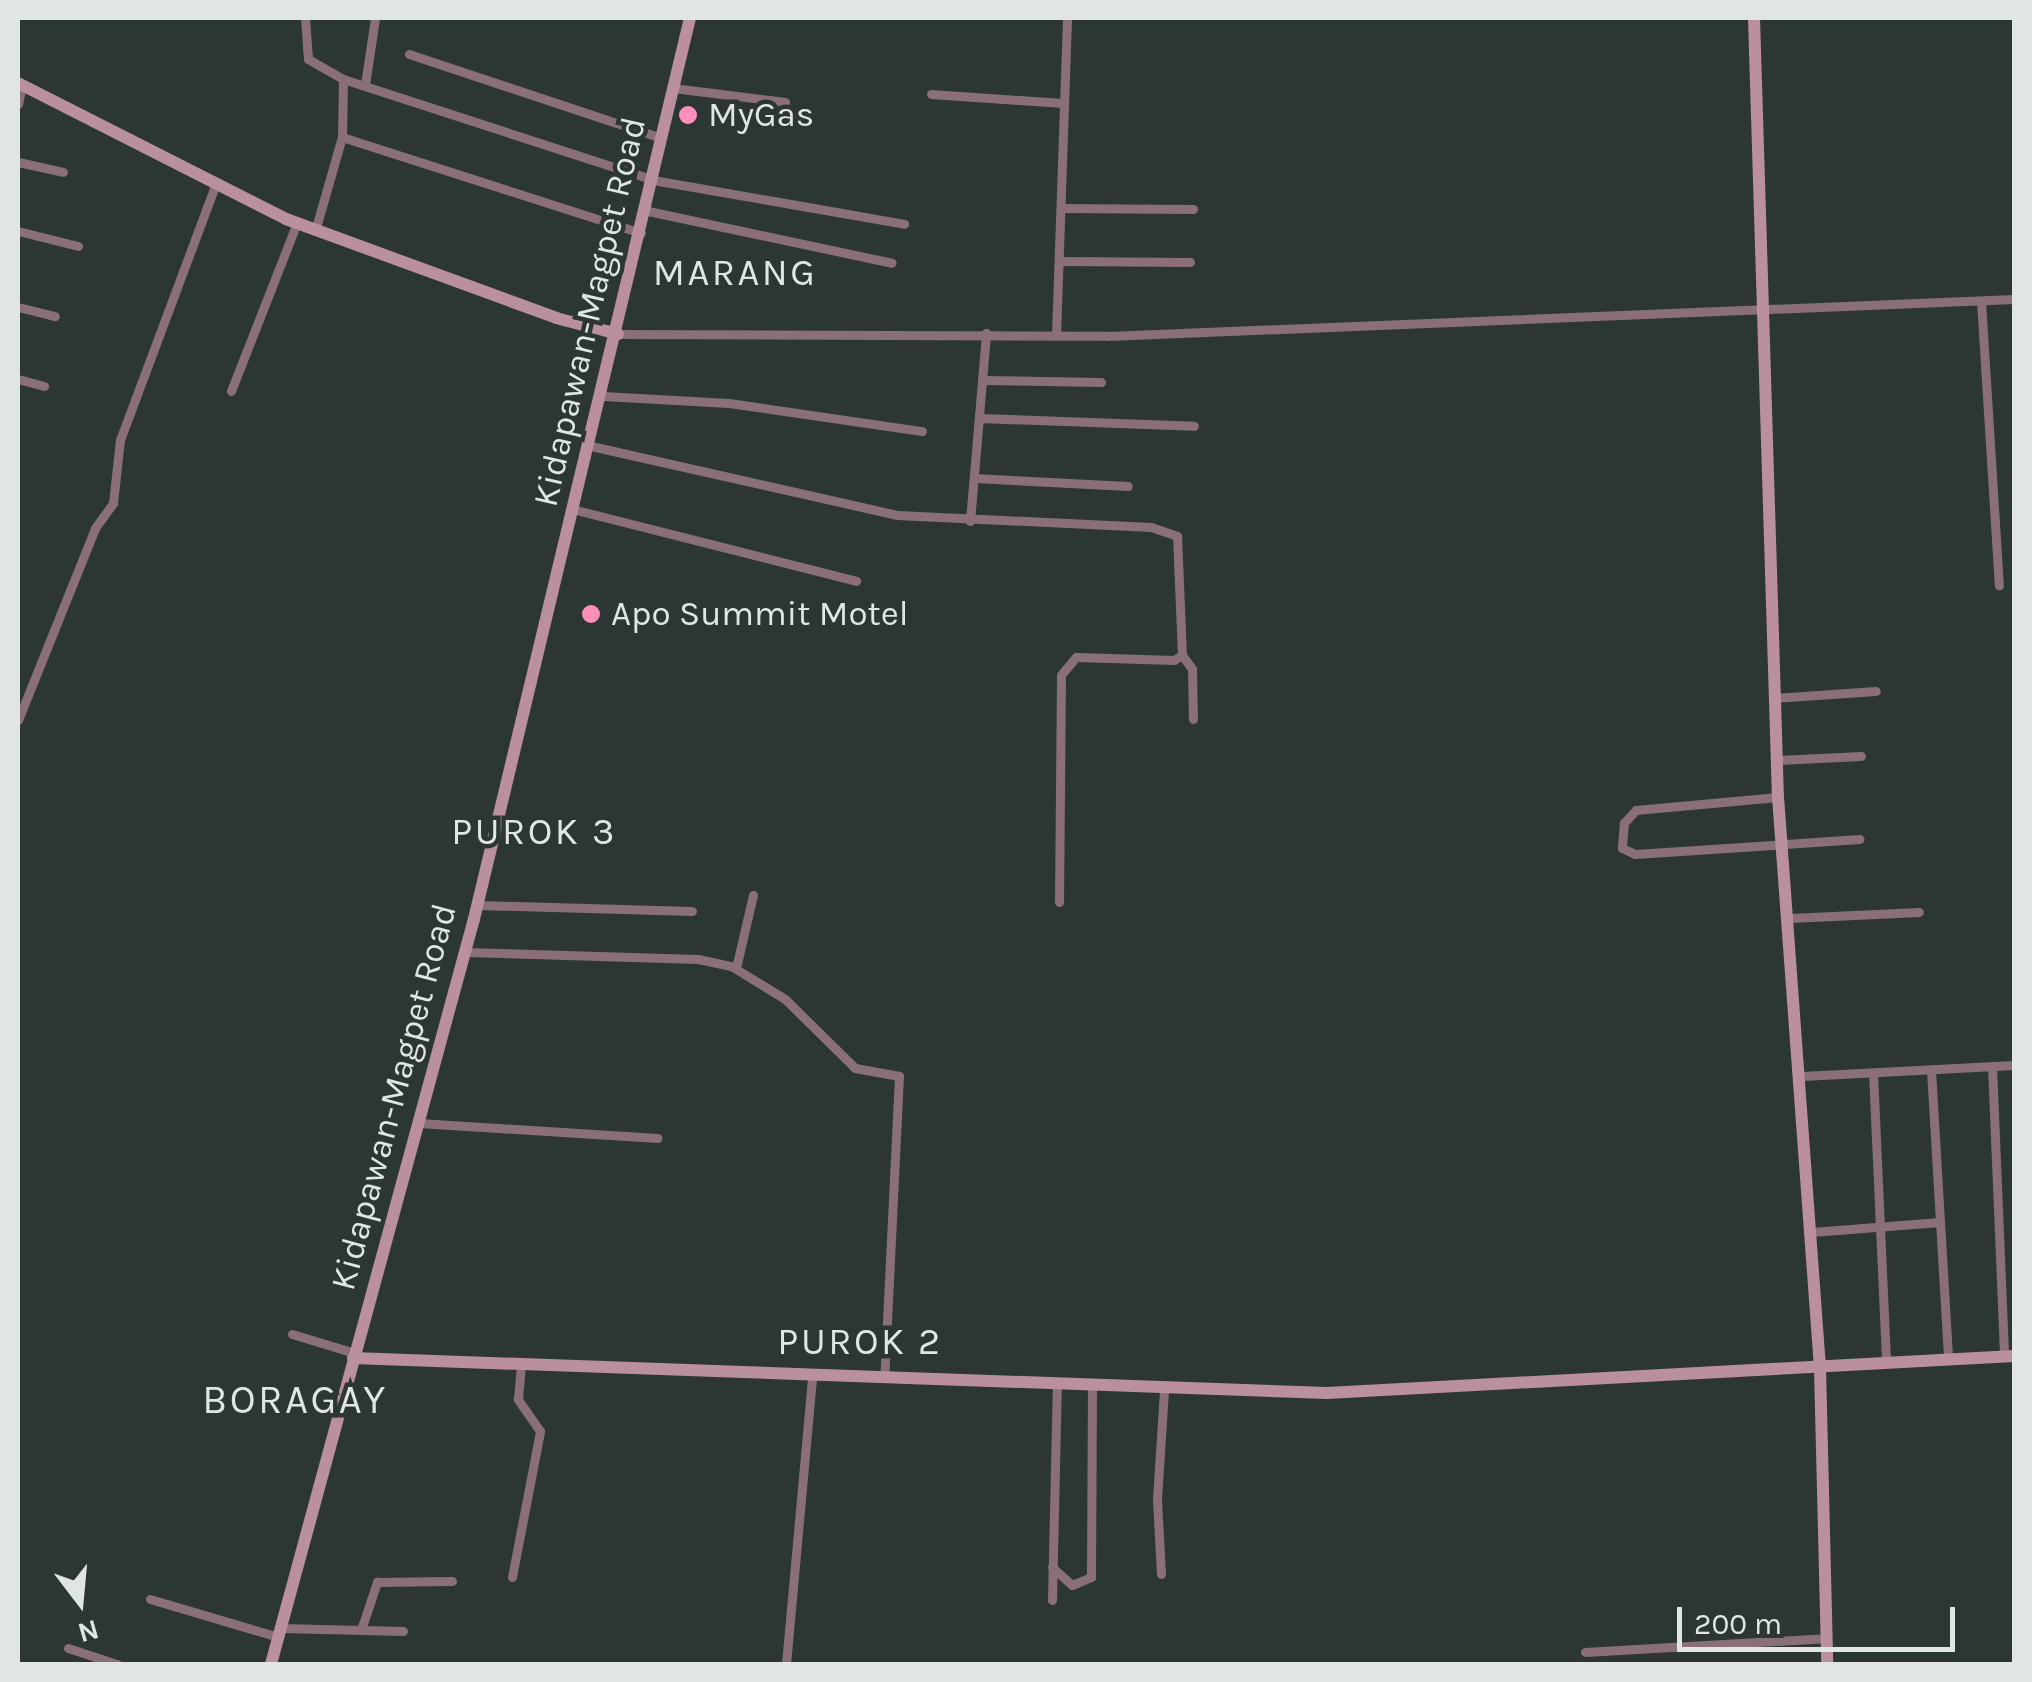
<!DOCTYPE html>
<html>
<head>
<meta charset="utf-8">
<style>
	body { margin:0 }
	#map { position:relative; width:2032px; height:1682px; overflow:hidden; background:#2c3734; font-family:Karla,sans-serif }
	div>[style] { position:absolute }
	.street>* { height:9px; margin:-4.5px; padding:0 4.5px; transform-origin:4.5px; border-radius:4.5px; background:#8a6f79 }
	.secondary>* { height:12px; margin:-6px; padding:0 6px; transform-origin:6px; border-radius:6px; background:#ba909f }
	.dots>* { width:28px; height:28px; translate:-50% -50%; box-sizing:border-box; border:5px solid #2c3734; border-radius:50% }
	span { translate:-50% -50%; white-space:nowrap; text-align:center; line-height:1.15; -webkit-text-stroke:9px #2c3734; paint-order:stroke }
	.poi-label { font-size:35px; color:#dfe6e4 }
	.left { translate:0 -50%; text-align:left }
	.street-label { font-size:35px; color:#dfe6e4 }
	.neighbourhood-label { font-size:38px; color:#dfe6e4; letter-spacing:2.5px }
	.quarter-label { font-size:40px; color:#dfe6e4; letter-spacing:2.5px }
	.frame { position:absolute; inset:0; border:20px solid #dfe6e4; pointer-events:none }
	.north { position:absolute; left:30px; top:1552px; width:100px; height:100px; -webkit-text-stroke:8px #2c3734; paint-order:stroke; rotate:164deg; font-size:28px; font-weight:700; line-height:40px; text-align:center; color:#dfe6e4 }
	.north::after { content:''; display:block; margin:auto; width:35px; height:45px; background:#dfe6e4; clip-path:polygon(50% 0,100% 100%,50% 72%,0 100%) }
	.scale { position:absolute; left:1677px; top:1607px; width:278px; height:45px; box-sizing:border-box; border:5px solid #dfe6e4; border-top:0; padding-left:12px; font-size:30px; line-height:35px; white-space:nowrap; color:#dfe6e4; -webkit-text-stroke:8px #2c3734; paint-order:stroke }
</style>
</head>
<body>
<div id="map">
	<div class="street">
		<div style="left:305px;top:18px;width:41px;rotate:85.8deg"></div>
		<div style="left:308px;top:59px;width:40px;rotate:29.7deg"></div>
		<div style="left:343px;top:79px;width:326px;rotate:18deg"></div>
		<div style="left:653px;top:180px;width:255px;rotate:9.9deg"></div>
		<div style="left:409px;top:54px;width:266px;rotate:18.4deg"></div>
		<div style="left:365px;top:85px;width:68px;rotate:-81.5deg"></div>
		<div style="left:673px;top:88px;width:113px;rotate:7.1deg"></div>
		<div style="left:931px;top:94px;width:132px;rotate:3.9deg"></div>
		<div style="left:18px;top:104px;width:19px;rotate:-78deg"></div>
		<div style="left:342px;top:137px;width:314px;rotate:17.8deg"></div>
		<div style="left:18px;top:162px;width:46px;rotate:12.5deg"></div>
		<div style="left:1061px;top:208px;width:132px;rotate:0.4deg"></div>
		<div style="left:648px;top:211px;width:249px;rotate:12deg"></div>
		<div style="left:18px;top:231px;width:62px;rotate:14deg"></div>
		<div style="left:315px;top:231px;width:98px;rotate:-74deg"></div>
		<div style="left:342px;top:137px;width:58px;rotate:-89deg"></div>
		<div style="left:1060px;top:261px;width:130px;rotate:0.4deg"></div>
		<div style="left:1981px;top:301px;width:285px;rotate:86.4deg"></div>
		<div style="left:18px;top:307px;width:38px;rotate:14deg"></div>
		<div style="left:618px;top:334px;width:490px;rotate:0.2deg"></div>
		<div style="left:1108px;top:336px;width:907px;rotate:-2.34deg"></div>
		<div style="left:1056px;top:335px;width:317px;rotate:-88deg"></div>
		<div style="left:18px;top:379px;width:27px;rotate:15deg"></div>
		<div style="left:982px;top:380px;width:119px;rotate:1deg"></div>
		<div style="left:231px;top:391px;width:180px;rotate:-68.6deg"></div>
		<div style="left:603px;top:396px;width:126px;rotate:3.2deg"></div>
		<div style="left:729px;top:403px;width:195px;rotate:8.3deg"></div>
		<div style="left:980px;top:418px;width:214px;rotate:2.1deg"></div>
		<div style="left:591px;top:446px;width:314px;rotate:12.7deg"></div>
		<div style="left:897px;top:515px;width:254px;rotate:2.7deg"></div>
		<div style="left:1151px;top:527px;width:28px;rotate:19deg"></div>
		<div style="left:1177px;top:536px;width:119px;rotate:87.6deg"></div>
		<div style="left:1182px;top:655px;width:9px;rotate:148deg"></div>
		<div style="left:1174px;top:660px;width:98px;rotate:-178.2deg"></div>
		<div style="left:1076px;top:657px;width:23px;rotate:130deg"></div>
		<div style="left:1061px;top:675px;width:227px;rotate:90.5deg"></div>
		<div style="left:974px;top:478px;width:154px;rotate:3deg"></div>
		<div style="left:576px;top:510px;width:289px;rotate:14.2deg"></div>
		<div style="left:970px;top:521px;width:189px;rotate:-85.1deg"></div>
		<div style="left:1182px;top:655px;width:17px;rotate:54deg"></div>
		<div style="left:1192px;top:669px;width:50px;rotate:88.9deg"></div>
		<div style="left:1775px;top:698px;width:101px;rotate:-4deg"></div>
		<div style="left:18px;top:720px;width:207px;rotate:-68.1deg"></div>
		<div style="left:95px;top:528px;width:31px;rotate:-54deg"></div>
		<div style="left:113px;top:503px;width:63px;rotate:-83.7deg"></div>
		<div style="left:120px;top:440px;width:271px;rotate:-69.5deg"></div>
		<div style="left:1778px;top:760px;width:83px;rotate:-2.8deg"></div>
		<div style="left:1778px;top:797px;width:143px;rotate:174.8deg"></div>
		<div style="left:1636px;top:810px;width:18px;rotate:133deg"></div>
		<div style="left:1624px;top:823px;width:25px;rotate:95deg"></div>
		<div style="left:1622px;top:848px;width:14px;rotate:25deg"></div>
		<div style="left:1635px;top:854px;width:225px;rotate:-3.8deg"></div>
		<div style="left:477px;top:905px;width:215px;rotate:1.6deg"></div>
		<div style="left:1790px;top:918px;width:129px;rotate:-2.7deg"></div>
		<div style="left:465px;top:952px;width:233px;rotate:1.7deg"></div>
		<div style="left:698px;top:959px;width:34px;rotate:12deg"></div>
		<div style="left:731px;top:966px;width:63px;rotate:31.4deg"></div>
		<div style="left:785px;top:999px;width:98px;rotate:44.6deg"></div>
		<div style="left:855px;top:1068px;width:45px;rotate:10.3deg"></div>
		<div style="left:899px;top:1076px;width:302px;rotate:92.8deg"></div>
		<div style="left:736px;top:968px;width:75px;rotate:-76.9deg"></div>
		<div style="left:1992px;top:1066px;width:290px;rotate:87.6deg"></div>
		<div style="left:1931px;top:1070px;width:289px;rotate:86.6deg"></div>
		<div style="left:1873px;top:1073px;width:290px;rotate:87.4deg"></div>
		<div style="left:1802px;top:1076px;width:212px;rotate:-3deg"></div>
		<div style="left:419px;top:1123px;width:239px;rotate:3.6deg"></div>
		<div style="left:1812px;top:1232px;width:128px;rotate:-4.5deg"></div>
		<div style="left:292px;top:1334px;width:66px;rotate:16.8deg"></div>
		<div style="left:1052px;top:1567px;width:27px;rotate:42deg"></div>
		<div style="left:1072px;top:1585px;width:21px;rotate:-23deg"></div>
		<div style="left:1091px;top:1577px;width:189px;rotate:-89.7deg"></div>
		<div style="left:1161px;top:1574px;width:75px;rotate:-93.1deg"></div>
		<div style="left:1157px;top:1499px;width:108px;rotate:-86.3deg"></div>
		<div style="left:512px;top:1577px;width:149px;rotate:-79.1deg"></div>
		<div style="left:540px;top:1431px;width:39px;rotate:-125deg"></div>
		<div style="left:518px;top:1399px;width:33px;rotate:-85deg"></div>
		<div style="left:150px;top:1599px;width:134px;rotate:16.5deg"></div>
		<div style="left:1052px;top:1600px;width:213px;rotate:-88.7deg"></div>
		<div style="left:281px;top:1628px;width:122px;rotate:1.4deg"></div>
		<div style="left:361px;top:1630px;width:51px;rotate:-71.6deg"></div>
		<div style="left:377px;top:1582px;width:75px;rotate:-0.8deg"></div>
		<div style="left:68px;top:1648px;width:52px;rotate:18.1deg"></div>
		<div style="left:1585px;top:1652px;width:240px;rotate:-3.3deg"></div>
		<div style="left:786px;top:1664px;width:287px;rotate:-84.8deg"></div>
	</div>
	<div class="secondary">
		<div style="left:1754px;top:18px;width:779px;rotate:88.24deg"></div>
		<div style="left:1778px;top:797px;width:573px;rotate:85.79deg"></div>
		<div style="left:1820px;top:1368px;width:296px;rotate:88.6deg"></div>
		<div style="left:18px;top:83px;width:301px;rotate:26.9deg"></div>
		<div style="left:286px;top:219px;width:288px;rotate:20.1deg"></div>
		<div style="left:556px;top:318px;width:64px;rotate:14.5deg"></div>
		<div style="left:353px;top:1358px;width:975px;rotate:2.06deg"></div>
		<div style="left:1327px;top:1393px;width:688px;rotate:-3.08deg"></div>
		<div style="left:271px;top:1664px;width:772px;rotate:-74.76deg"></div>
		<div style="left:474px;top:919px;width:927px;rotate:-76.52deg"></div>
	</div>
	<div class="dots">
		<div style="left:688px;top:115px;background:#fe8ebc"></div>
		<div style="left:591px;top:614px;background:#fe8ebc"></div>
	</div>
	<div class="poi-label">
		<span class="left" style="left:708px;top:115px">MyGas</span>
		<span class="left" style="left:611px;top:614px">Apo Summit Motel</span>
	</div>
	<div class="street-label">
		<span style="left:590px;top:312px;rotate:-77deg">Kidapawan-Magpet Road</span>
		<span style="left:394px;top:1097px;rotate:-75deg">Kidapawan-Magpet Road</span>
	</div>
	<div class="neighbourhood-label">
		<span style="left:735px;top:273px">MARANG</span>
		<span style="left:534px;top:832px">PUROK 3</span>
		<span style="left:860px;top:1342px">PUROK 2</span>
	</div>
	<div class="quarter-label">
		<span style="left:295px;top:1400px">BORAGAY</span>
	</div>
	<div class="frame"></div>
	<div class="north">N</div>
	<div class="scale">200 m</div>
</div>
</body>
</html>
